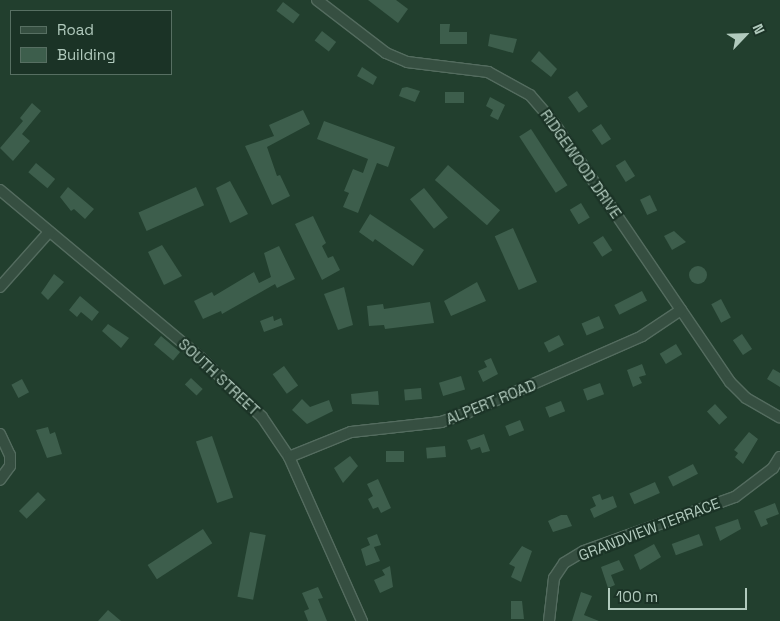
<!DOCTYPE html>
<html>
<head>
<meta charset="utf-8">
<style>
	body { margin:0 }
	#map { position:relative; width:780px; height:621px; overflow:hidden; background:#223f2e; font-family:"Space Grotesk",sans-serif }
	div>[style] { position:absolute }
	.building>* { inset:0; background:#3d5e4c; transform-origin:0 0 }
	.round { border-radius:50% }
	.roads { filter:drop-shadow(1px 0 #546c5f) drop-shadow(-1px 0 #546c5f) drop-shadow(0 1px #546c5f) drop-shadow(0 -1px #546c5f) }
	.minor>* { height:10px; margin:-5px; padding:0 5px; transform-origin:5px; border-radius:5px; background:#364f41 }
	span { translate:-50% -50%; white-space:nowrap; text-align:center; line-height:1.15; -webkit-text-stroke:4.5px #1b3326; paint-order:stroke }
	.street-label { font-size:15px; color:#b1cabd }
	.legend { position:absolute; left:10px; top:10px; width:162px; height:65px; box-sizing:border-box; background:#1b3326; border:1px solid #576f62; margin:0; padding:6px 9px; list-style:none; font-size:15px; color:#b1cabd }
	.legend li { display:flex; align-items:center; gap:10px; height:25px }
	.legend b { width:25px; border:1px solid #576f62 }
	.north { position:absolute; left:720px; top:10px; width:50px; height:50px; -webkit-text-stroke:4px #1b3326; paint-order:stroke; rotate:66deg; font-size:14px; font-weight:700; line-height:20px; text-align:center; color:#b1cabd }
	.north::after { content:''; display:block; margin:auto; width:18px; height:22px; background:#b1cabd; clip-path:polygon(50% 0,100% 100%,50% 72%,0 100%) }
	.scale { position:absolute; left:608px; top:588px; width:139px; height:22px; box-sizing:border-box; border:2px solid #b1cabd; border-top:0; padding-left:6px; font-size:15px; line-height:18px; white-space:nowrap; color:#b1cabd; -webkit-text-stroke:4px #1b3326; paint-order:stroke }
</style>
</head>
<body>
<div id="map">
	<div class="building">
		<div style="clip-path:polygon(368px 0,396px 0,408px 9px,398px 23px)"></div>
		<div style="left:283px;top:2px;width:21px;height:11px;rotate:37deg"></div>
		<div style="clip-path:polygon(440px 24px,450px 24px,449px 32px,467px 32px,467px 44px,440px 44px)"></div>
		<div style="left:322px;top:31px;width:18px;height:12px;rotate:38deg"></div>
		<div style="clip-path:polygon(490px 34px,517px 39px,513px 53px,488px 46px)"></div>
		<div style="clip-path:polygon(539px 51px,557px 69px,551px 77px,531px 61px)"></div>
		<div style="clip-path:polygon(362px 67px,377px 77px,373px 85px,357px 76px)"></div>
		<div style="clip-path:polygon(407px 87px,420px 91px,415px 102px,399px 96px,402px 88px)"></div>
		<div style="left:577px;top:91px;width:19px;height:11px;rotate:55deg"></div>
		<div style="left:445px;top:92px;width:19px;height:11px"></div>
		<div style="clip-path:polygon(490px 97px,505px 105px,498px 120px,490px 116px,493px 110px,486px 106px)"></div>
		<div style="clip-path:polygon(32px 103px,41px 111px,22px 134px,30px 141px,13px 161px,0 148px,23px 121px,20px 118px)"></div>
		<div style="clip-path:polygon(303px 110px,310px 124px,267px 147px,277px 176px,280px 175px,290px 196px,272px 205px,245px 146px,274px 136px,269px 125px)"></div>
		<div style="clip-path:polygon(324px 121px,395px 147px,388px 167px,377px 163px,358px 213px,343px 207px,349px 193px,344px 191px,353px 169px,363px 173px,368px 159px,317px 139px)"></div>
		<div style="left:601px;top:124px;width:18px;height:11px;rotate:56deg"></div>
		<div style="left:531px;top:129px;width:67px;height:14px;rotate:57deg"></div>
		<div style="left:625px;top:160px;width:19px;height:11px;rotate:58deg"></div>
		<div style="left:36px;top:163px;width:25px;height:12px;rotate:40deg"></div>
		<div style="left:448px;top:165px;width:69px;height:20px;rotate:41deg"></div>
		<div style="clip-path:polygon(230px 181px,248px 214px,230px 223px,216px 188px)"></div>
		<div style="clip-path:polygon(68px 187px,94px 209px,85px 219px,74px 209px,71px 211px,60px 197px)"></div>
		<div style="left:196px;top:187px;width:20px;height:63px;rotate:66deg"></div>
		<div style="left:424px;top:188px;width:38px;height:18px;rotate:51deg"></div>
		<div style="left:650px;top:195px;width:17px;height:11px;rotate:65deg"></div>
		<div style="left:581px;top:203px;width:17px;height:13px;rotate:59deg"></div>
		<div style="clip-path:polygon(370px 214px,424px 250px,413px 266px,375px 239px,373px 242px,359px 232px)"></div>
		<div style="clip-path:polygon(313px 216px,326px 243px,322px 246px,328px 258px,333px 256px,340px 270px,322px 280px,295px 224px)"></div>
		<div style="left:513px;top:228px;width:59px;height:20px;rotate:66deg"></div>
		<div style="clip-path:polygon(674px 231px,686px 242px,672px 250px,664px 236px)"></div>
		<div style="left:603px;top:236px;width:17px;height:12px;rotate:57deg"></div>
		<div style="clip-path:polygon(162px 245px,182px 276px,164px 285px,148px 252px)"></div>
		<div style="clip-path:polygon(279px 246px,295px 279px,277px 288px,275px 284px,222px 314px,221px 311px,203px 319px,194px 301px,212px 292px,214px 296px,254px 272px,259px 283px,271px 277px,264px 253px)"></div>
		<div class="round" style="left:689px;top:266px;width:18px;height:18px"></div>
		<div style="clip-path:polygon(54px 274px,64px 282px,48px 300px,41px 293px)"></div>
		<div style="clip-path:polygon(477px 282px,486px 301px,451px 316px,444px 301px)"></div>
		<div style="clip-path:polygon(344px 287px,353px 325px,338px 330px,324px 294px)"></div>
		<div style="left:642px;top:291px;width:11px;height:31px;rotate:63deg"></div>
		<div style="clip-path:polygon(80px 296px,99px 312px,92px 321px,81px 312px,77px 317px,69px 310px)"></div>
		<div style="left:721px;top:299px;width:21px;height:11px;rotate:62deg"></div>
		<div style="clip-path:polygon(430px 302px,434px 323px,385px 329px,384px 325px,369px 326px,367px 306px,383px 304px,384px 309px)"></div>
		<div style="clip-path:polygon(273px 316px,274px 321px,281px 318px,283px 325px,264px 332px,260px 321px)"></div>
		<div style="left:599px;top:316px;width:13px;height:19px;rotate:67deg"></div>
		<div style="clip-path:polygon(108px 324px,129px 338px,121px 348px,102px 331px)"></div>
		<div style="left:742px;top:334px;width:18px;height:11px;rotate:56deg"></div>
		<div style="left:559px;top:335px;width:11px;height:17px;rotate:63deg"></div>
		<div style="left:161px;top:336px;width:25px;height:11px;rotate:40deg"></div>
		<div style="left:676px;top:344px;width:12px;height:19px;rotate:59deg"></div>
		<div style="clip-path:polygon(491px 358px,498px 374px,483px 382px,478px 371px,487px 367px,484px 361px)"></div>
		<div style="clip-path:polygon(642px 364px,646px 375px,639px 377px,642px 383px,633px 387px,627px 370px)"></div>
		<div style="left:284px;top:366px;width:24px;height:14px;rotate:54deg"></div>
		<div style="clip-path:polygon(773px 369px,780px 373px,780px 387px,767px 379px)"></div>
		<div style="left:461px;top:376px;width:14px;height:23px;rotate:73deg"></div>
		<div style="left:191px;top:378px;width:16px;height:9px;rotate:43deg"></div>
		<div style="left:22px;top:379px;width:15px;height:12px;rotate:62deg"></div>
		<div style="left:600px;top:383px;width:12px;height:18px;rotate:70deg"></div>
		<div style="left:421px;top:388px;width:11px;height:17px;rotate:85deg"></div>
		<div style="clip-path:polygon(378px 391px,379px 405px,352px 404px,351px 394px)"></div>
		<div style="clip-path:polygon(302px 399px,310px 407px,329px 400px,333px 411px,307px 424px,292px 410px)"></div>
		<div style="left:561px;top:401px;width:11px;height:17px;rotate:68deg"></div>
		<div style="left:715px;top:404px;width:18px;height:11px;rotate:47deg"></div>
		<div style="left:520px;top:420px;width:11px;height:16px;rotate:68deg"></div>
		<div style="clip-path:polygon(48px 427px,50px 434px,55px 432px,62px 454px,47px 458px,36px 430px)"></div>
		<div style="clip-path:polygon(749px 432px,758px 439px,743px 464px,735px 457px,738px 453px,734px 450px)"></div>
		<div style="clip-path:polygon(484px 434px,490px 451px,482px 453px,480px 447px,471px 450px,467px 440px)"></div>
		<div style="left:212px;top:436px;width:65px;height:17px;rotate:71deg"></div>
		<div style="left:445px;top:446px;width:11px;height:19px;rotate:85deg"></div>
		<div style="left:404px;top:451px;width:11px;height:18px;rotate:90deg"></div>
		<div style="clip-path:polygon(350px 456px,358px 466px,343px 483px,334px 468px)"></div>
		<div style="left:693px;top:464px;width:11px;height:28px;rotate:63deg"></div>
		<div style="clip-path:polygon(378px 479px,391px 508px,381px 513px,378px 507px,373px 509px,368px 499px,373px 496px,367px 484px)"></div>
		<div style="left:655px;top:482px;width:12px;height:28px;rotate:66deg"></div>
		<div style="left:38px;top:492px;width:11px;height:27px;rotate:45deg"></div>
		<div style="clip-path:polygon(600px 494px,602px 500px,613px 496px,617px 507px,594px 518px,590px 509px,596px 506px,592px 497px)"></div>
		<div style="clip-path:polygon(775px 503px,779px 514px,766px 519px,768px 524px,761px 527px,754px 511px)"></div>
		<div style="clip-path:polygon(561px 515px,567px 515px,572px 526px,553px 532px,548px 521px)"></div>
		<div style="clip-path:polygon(738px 519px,741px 529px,720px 541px,715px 527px)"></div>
		<div style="left:203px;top:529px;width:17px;height:66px;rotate:57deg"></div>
		<div style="left:250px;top:532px;width:16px;height:66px;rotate:11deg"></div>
		<div style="clip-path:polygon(377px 534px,381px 545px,374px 547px,380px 561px,366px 566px,361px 549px,370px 545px,367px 538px)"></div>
		<div style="left:699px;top:534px;width:12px;height:29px;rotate:70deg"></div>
		<div style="clip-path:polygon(654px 544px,661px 557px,640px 570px,634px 555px)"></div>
		<div style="clip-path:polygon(522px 546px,532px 551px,521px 582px,511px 577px,515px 567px,509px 564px)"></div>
		<div style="clip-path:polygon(619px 560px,624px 570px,611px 575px,615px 585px,608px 588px,601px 567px)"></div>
		<div style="clip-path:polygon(390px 566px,393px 587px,380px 593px,374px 580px,385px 575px,382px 570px)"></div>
		<div style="clip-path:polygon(318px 587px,323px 598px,318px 599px,327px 621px,308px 621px,304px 611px,309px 609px,302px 593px)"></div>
		<div style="clip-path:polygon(581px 592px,592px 596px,584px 615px,599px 621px,572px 621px)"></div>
		<div style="clip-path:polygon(511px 601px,522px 601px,524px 619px,511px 619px)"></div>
		<div style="clip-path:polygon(108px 610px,121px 621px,98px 621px)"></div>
	</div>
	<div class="roads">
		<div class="minor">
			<div style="left:317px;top:0;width:87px;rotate:37.5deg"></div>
			<div style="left:386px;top:53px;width:23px;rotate:23deg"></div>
			<div style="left:407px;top:62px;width:82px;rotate:7deg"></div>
			<div style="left:488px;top:72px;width:48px;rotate:28.7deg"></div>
			<div style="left:530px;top:95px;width:37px;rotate:49deg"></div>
			<div style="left:554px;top:123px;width:313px;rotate:55.8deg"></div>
			<div style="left:730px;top:382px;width:23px;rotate:45deg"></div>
			<div style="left:746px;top:398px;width:39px;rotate:30deg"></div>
			<div style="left:0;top:190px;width:262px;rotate:39.9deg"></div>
			<div style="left:201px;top:358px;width:85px;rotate:44deg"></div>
			<div style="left:262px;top:417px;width:48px;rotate:56deg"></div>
			<div style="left:289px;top:457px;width:180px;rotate:66deg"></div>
			<div style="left:0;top:287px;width:74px;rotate:-48.3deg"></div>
			<div style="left:0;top:434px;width:23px;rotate:65deg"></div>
			<div style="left:10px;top:455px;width:11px;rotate:90deg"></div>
			<div style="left:10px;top:466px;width:17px;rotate:126deg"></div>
			<div style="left:289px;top:457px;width:67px;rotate:-22deg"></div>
			<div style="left:351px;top:432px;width:91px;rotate:-6.3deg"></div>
			<div style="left:441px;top:422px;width:28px;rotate:-19deg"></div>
			<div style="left:467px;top:413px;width:191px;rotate:-23.7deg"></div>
			<div style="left:642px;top:336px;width:47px;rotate:-33.7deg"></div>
			<div style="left:549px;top:621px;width:43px;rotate:-83.4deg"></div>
			<div style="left:554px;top:578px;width:18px;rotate:-56deg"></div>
			<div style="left:564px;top:563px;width:23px;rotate:-31deg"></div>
			<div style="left:584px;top:551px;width:160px;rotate:-19.7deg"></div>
			<div style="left:735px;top:497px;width:48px;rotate:-37.3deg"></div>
			<div style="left:773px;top:468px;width:13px;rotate:-58deg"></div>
		</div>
	</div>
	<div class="street-label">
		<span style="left:581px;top:164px;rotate:55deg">RIDGEWOOD DRIVE</span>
		<span style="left:219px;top:377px;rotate:43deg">SOUTH STREET</span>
		<span style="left:491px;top:402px;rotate:-22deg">ALPERT ROAD</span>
		<span style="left:649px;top:529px;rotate:-21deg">GRANDVIEW TERRACE</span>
	</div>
	<ul class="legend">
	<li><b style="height:6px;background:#364f41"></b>Road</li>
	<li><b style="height:14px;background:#3d5e4c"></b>Building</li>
	</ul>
	<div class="north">N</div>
	<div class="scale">100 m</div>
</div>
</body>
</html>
